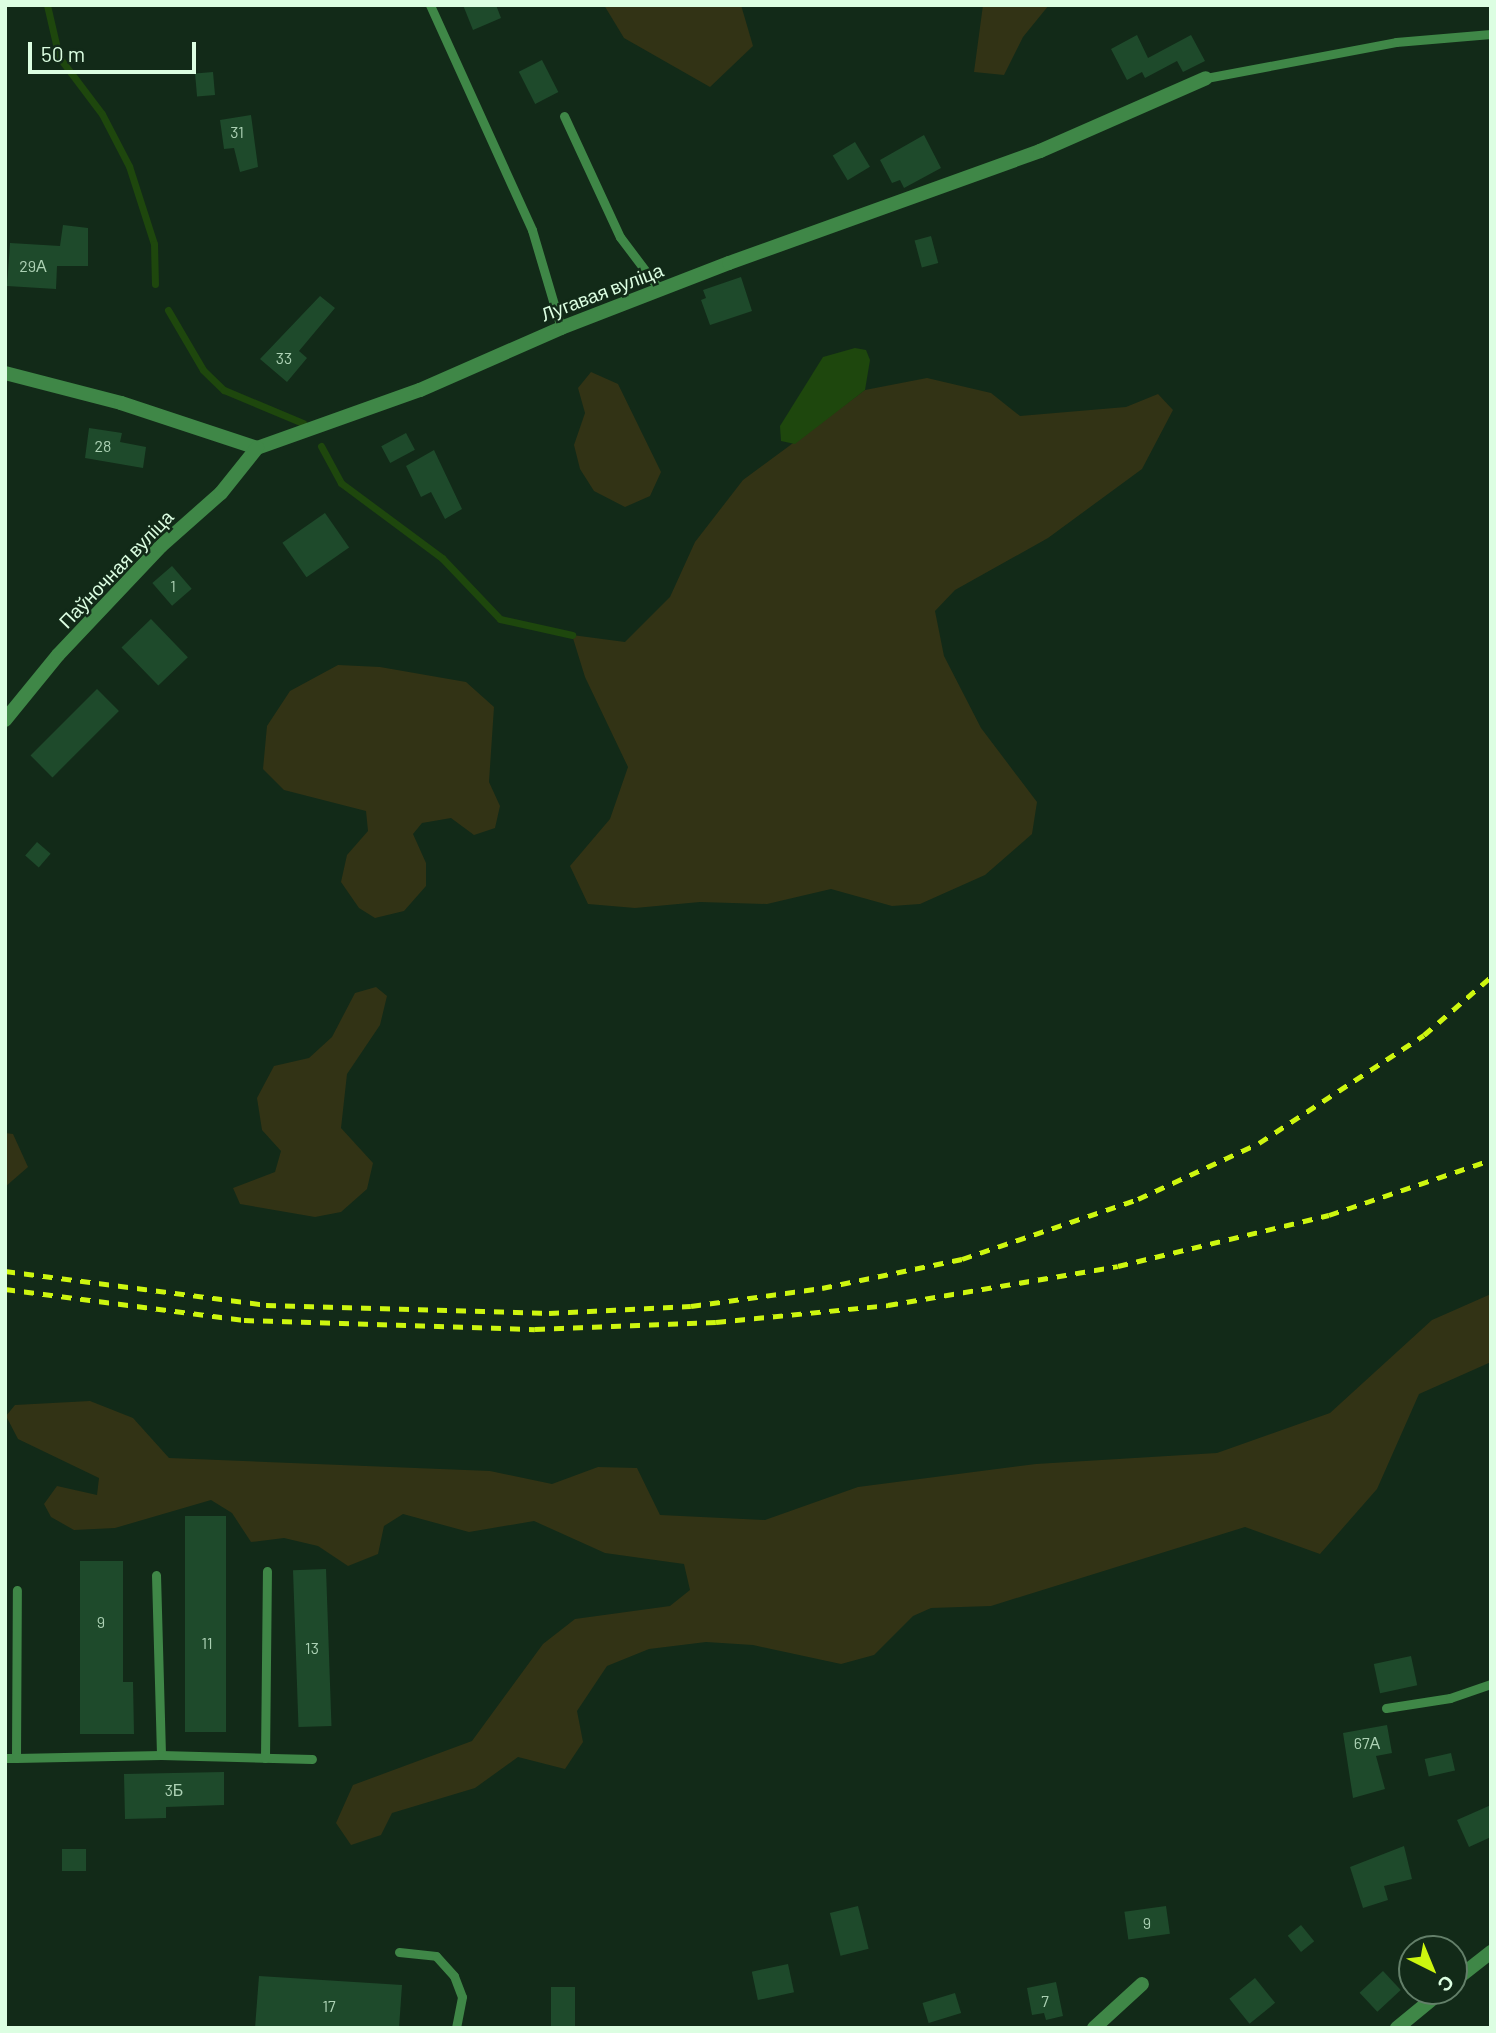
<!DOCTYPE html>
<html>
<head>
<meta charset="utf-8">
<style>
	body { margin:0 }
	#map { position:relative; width:1496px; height:2033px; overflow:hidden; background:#122a18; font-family:Barlow,sans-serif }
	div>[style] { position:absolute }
	.green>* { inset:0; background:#323315 }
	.water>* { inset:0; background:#1e470d }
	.stream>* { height:7px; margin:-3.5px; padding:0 3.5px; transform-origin:3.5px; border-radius:3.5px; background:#1e470d }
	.building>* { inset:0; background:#1e4a2b; transform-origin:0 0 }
	.service>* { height:9px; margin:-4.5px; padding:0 4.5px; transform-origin:4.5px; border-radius:4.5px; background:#3f8747 }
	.minor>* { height:14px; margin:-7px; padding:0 7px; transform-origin:7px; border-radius:7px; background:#3f8747 }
	.tertiary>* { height:14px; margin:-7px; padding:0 7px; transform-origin:7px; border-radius:7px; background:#3f8747 }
	.rail>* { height:5px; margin-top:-2.5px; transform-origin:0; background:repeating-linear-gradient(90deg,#cdf60f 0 10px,transparent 0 19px) }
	span { translate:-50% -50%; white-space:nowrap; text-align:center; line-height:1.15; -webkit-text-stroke:5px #122a18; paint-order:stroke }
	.number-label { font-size:16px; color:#acd1b4 }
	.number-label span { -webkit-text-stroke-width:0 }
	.street-label { font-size:19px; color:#dcfee2 }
	.frame { position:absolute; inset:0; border:7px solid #dcfee2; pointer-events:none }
	.north { position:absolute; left:1398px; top:1935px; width:70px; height:70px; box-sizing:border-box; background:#122a18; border:2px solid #637f69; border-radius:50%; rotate:137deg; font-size:19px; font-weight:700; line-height:28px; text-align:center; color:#dcfee2 }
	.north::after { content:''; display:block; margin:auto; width:24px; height:32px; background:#cdf60f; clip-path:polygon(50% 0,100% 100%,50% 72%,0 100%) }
	.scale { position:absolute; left:28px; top:42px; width:168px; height:32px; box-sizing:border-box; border:4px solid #dcfee2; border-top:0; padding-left:9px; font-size:21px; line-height:24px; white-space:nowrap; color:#dcfee2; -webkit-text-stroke:5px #122a18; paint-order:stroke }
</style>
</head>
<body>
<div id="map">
	<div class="green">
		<div style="clip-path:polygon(604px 5px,741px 5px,753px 46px,710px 87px,624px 38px)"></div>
		<div style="clip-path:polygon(983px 5px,1049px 5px,1023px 37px,1004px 75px,974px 72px)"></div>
		<div style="clip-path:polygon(591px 372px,618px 384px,661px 472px,650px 496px,625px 507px,594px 491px,580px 469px,574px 445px,585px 413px,578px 388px)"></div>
		<div style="clip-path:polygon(927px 378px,991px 393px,1020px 416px,1126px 407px,1158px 394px,1173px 410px,1142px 469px,1048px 538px,955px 590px,935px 611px,944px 656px,981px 728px,1037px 802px,1032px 834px,985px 875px,920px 904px,892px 906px,831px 889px,767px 904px,700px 902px,635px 908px,588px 904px,570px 866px,610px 819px,628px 767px,585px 677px,572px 635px,625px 642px,670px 597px,695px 542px,743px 480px,865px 390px)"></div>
		<div style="clip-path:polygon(338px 665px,380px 667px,466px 682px,494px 707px,489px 782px,500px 806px,495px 828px,474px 835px,451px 818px,422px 823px,413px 834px,426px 863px,426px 886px,404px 911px,375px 918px,359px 908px,341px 882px,347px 855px,368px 831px,366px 811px,284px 790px,263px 769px,267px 726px,290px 691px)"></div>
		<div style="clip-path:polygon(376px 987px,387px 996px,380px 1025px,347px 1074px,341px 1128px,373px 1163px,367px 1189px,341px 1212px,315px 1217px,240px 1204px,233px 1188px,275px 1172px,281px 1151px,262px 1130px,257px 1098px,274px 1066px,309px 1058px,332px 1037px,355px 993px)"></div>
		<div style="clip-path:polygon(5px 1133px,13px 1134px,28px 1167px,5px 1187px)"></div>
		<div style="clip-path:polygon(1491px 1294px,1491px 1362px,1419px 1394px,1377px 1489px,1320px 1554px,1245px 1527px,991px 1606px,931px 1608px,913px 1616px,874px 1655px,841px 1664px,753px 1645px,706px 1642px,649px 1649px,607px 1666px,577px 1711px,583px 1742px,565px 1769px,518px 1757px,475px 1788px,392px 1813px,381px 1835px,351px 1845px,336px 1823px,353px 1785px,472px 1741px,543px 1644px,575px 1619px,670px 1606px,690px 1590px,684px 1564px,605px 1553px,534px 1521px,469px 1532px,403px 1514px,384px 1526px,378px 1554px,348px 1566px,318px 1546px,284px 1538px,251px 1542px,232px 1513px,211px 1500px,115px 1528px,74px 1530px,51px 1517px,44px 1504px,57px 1486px,97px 1495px,99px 1478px,18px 1439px,6px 1416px,15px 1405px,90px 1401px,133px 1418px,169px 1458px,490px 1471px,552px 1484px,598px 1467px,637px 1468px,660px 1515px,765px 1520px,858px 1487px,1036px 1464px,1217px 1453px,1330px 1413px,1432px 1320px)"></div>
	</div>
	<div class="water">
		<div style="clip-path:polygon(855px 348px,866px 350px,870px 360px,865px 390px,795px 444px,781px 441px,780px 426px,823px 357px)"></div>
	</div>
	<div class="stream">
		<div style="left:47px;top:5px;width:53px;rotate:77deg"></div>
		<div style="left:59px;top:57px;width:71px;rotate:53deg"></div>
		<div style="left:102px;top:114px;width:59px;rotate:62.6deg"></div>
		<div style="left:129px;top:166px;width:82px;rotate:72.2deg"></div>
		<div style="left:154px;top:244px;width:40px;rotate:88.6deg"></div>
		<div style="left:168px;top:310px;width:69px;rotate:59.7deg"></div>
		<div style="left:203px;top:370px;width:29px;rotate:44deg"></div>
		<div style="left:224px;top:390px;width:86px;rotate:22.7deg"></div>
		<div style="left:321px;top:446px;width:42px;rotate:61.6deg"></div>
		<div style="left:341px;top:483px;width:126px;rotate:36.6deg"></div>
		<div style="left:442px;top:558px;width:84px;rotate:46.4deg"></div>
		<div style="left:500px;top:619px;width:74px;rotate:12.5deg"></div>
	</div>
	<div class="building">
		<div style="clip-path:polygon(463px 5px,496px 5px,501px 18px,473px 30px)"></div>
		<div style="clip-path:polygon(1137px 35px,1148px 58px,1191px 35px,1205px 61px,1183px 72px,1177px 61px,1145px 78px,1142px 72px,1127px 80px,1111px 49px)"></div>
		<div style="left:542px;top:60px;width:36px;height:26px;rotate:63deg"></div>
		<div style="left:213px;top:72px;width:23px;height:18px;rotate:85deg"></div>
		<div style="clip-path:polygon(251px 115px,258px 167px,240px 172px,234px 148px,224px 149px,220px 120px)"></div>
		<div style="clip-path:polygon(924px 135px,941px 168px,904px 188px,900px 180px,892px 183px,880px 160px)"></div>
		<div style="left:855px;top:142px;width:29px;height:26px;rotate:59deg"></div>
		<div style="clip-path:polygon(63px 225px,88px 228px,88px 266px,57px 266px,56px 289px,7px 286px,10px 243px,60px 246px)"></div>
		<div style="left:931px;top:236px;width:28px;height:17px;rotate:75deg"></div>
		<div style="clip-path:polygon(741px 277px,752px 311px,710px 325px,701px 300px,706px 298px,703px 290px)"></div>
		<div style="clip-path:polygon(320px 296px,335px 308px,299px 351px,307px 358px,287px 382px,260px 359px)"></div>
		<div style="clip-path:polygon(89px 428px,122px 433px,120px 442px,146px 447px,143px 468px,85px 458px)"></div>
		<div style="left:406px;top:433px;width:19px;height:28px;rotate:62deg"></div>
		<div style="clip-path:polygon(434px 450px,462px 509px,445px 519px,431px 492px,421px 497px,406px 466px)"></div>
		<div style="left:325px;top:513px;width:42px;height:52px;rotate:55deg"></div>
		<div style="left:172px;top:566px;width:30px;height:26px;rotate:49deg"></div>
		<div style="left:151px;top:619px;width:53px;height:41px;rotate:46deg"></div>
		<div style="left:97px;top:689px;width:31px;height:94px;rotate:45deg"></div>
		<div style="left:37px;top:842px;width:18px;height:18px;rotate:41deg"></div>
		<div style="left:185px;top:1516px;width:41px;height:216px"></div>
		<div style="clip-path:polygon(80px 1561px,123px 1561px,123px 1682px,133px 1682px,134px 1734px,80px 1734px)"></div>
		<div style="left:326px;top:1569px;width:157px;height:33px;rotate:88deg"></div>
		<div style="left:1411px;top:1656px;width:30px;height:38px;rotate:78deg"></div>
		<div style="clip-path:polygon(1387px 1725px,1392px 1753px,1376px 1756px,1385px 1789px,1353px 1798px,1343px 1733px)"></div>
		<div style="left:1451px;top:1753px;width:18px;height:27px;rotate:77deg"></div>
		<div style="clip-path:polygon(224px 1772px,224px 1805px,166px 1807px,166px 1818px,125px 1819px,124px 1774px)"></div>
		<div style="clip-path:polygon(1491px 1805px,1491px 1837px,1469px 1847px,1457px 1820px)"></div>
		<div style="clip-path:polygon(1404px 1846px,1412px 1879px,1384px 1886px,1388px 1900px,1363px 1908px,1350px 1867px)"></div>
		<div style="left:62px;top:1849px;width:24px;height:22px"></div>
		<div style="left:858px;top:1906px;width:44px;height:29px;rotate:76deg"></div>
		<div style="left:1166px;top:1906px;width:28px;height:42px;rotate:82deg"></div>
		<div style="left:1301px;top:1925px;width:21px;height:17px;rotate:51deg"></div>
		<div style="left:788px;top:1964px;width:29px;height:37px;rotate:78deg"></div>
		<div style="left:1383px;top:1971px;width:26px;height:32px;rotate:47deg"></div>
		<div style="clip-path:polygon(259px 1976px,402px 1985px,399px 2028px,255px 2028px)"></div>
		<div style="left:1255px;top:1978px;width:32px;height:33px;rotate:51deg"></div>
		<div style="clip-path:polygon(1056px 1982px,1063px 2016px,1046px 2020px,1044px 2013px,1032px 2015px,1027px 1988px)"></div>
		<div style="left:551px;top:1987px;width:24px;height:41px"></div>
		<div style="left:955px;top:1993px;width:21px;height:34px;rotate:73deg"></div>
	</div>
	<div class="service">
		<div style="left:430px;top:5px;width:247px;rotate:65.6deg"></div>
		<div style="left:532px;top:230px;width:102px;rotate:73.5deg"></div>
		<div style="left:1206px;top:78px;width:193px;rotate:-10.7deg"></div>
		<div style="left:1396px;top:42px;width:95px;rotate:-4.8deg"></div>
		<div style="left:564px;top:116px;width:133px;rotate:65.2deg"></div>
		<div style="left:620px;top:237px;width:66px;rotate:53deg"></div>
		<div style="left:156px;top:1575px;width:180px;rotate:88.4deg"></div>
		<div style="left:1386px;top:1708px;width:65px;rotate:-8.9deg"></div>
		<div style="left:1450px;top:1698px;width:43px;rotate:-18.9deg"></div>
		<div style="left:5px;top:1758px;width:11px"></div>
		<div style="left:16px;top:1758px;width:168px;rotate:-89.7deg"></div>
		<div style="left:16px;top:1758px;width:145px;rotate:-1.2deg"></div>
		<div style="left:161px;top:1755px;width:151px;rotate:1.5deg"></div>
		<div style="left:265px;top:1758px;width:187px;rotate:-89.4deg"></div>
		<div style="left:399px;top:1952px;width:37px;rotate:6deg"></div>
		<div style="left:436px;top:1956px;width:27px;rotate:48deg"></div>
		<div style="left:454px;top:1976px;width:22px;rotate:69deg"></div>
		<div style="left:462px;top:1997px;width:32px;rotate:101deg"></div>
	</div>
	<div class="minor">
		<div style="left:5px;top:373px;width:120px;rotate:14.5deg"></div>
		<div style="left:121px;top:403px;width:143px;rotate:18.3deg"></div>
		<div style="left:257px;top:448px;width:173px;rotate:-19.6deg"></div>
		<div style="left:420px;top:390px;width:154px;rotate:-23.7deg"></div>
		<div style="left:561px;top:328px;width:180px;rotate:-21.2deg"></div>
		<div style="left:729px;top:263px;width:331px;rotate:-19.8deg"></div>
		<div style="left:1040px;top:151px;width:181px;rotate:-23.7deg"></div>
		<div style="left:5px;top:720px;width:84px;rotate:-50.8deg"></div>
		<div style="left:58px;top:655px;width:150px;rotate:-46.6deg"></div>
		<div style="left:161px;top:546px;width:80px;rotate:-41.5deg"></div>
		<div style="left:221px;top:493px;width:58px;rotate:-51.3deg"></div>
		<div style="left:1094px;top:2028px;width:65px;rotate:-42.5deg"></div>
	</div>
	<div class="tertiary">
		<div style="left:1454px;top:1981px;width:47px;rotate:-38.1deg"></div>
		<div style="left:1397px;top:2028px;width:58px;rotate:-39.4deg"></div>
	</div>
	<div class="rail">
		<div style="left:5px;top:1271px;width:263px;rotate:7.4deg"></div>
		<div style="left:266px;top:1305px;width:283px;rotate:1.6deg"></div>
		<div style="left:549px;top:1313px;width:142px;rotate:-2.8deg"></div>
		<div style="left:691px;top:1306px;width:132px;rotate:-7.8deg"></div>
		<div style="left:822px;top:1288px;width:143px;rotate:-11.7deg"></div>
		<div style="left:962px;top:1259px;width:186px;rotate:-18.8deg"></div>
		<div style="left:1138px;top:1199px;width:133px;rotate:-24.8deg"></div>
		<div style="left:1259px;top:1143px;width:197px;rotate:-33.2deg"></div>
		<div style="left:1424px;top:1035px;width:89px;rotate:-40.9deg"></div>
		<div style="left:5px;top:1289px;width:241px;rotate:7.4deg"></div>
		<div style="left:244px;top:1320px;width:291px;rotate:1.8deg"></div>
		<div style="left:535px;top:1329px;width:181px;rotate:-2.2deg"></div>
		<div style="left:716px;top:1322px;width:173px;rotate:-5.6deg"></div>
		<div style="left:888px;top:1305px;width:233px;rotate:-9.6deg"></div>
		<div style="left:1118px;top:1266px;width:217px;rotate:-13.6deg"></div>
		<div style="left:1329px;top:1215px;width:171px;rotate:-18.8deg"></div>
	</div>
	<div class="number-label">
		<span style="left:237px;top:132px">31</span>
		<span style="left:33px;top:266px">29А</span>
		<span style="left:284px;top:358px">33</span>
		<span style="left:103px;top:446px">28</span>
		<span style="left:173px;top:586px">1</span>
		<span style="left:101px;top:1622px">9</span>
		<span style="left:207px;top:1643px">11</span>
		<span style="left:312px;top:1648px">13</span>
		<span style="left:1367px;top:1743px">67А</span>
		<span style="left:174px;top:1790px">3Б</span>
		<span style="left:1147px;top:1923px">9</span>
		<span style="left:1045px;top:2001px">7</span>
		<span style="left:329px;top:2006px">17</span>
	</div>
	<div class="street-label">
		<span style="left:602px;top:292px;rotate:-21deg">Лугавая вуліца</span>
		<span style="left:116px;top:569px;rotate:-46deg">Паўночная вуліца</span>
	</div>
	<div class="frame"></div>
	<div class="north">С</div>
	<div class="scale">50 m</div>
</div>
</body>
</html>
